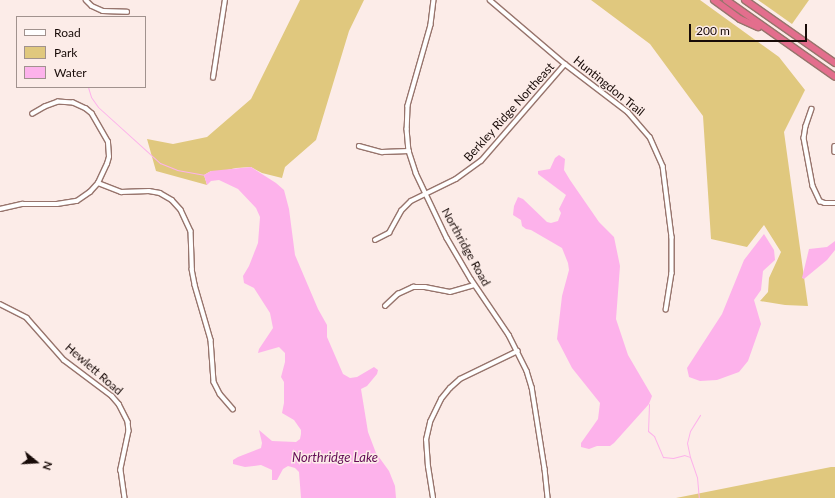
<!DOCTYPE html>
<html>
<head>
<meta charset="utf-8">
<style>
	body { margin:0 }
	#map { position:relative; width:835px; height:498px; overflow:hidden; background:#fcece8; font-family:Lato,sans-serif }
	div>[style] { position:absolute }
	.green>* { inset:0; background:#e0c87e }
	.water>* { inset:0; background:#fdb2eb }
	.stream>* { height:1px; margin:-0.5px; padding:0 0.5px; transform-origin:0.5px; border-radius:0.5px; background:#fdb2eb }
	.roads { filter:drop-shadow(1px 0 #97746c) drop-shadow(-1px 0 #97746c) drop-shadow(0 1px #97746c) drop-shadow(0 -1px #97746c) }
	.street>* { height:3.5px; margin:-1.75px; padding:0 1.75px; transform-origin:1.75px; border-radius:1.75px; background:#fff }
	.highway>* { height:6px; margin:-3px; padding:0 3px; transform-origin:3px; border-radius:3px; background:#e36e8d }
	span { translate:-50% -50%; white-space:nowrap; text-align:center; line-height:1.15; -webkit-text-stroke:3px #fcece8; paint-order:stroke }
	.street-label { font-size:12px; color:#180b08 }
	.water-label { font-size:13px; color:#630b56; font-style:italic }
	.legend { position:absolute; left:16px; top:16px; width:130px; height:72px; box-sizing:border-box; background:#fcece8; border:1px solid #a1928e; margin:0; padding:5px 7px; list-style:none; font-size:12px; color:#180b08 }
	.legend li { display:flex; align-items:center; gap:8px; height:20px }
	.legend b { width:20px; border:1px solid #a1928e }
	.north { position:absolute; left:16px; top:442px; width:40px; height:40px; -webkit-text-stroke:3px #fcece8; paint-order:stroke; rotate:108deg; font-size:11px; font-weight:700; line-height:16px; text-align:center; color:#180b08 }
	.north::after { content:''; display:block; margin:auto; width:14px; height:18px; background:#180b08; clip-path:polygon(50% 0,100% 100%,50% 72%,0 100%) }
	.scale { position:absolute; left:689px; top:24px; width:118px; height:18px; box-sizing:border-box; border:2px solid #180b08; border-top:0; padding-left:5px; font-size:12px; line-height:14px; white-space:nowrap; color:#180b08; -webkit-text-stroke:3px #fcece8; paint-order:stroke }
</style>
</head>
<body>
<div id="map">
	<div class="green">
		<div style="clip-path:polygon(300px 0,364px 0,349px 31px,316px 140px,285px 167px,282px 178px,262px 173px,251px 167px,236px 168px,223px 171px,211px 171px,204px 175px,207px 185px,156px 171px,147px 139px,173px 144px,207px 137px,251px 99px)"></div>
		<div style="clip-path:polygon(591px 0,700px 0,779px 57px,805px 90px,784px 132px,808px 306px,785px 305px,760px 301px,768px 292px,769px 278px,781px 252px,764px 225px,747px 247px,711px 239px,703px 116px,650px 44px)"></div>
		<div style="clip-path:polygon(758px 0,809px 0,792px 24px)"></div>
		<div style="clip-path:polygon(831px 467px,835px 467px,835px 498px,676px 498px)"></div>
	</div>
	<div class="water">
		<div style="clip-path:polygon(559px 155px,565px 159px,564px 170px,570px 180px,599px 222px,614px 237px,620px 266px,616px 319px,628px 355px,652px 396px,649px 404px,614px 443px,610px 446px,597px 446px,589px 449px,581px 447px,581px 443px,598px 419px,600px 403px,572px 368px,557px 339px,562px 296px,569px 270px,568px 263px,562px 248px,531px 230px,526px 229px,522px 226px,521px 220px,513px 215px,514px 206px,518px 197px,523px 199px,547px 222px,551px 223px,558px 221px,561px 213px,559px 209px,566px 195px,538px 174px,538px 171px,550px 169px,555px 158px)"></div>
		<div style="clip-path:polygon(251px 167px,276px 183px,284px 190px,289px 209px,295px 255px,318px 309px,327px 325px,327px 337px,343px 374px,350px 378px,357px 377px,374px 367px,378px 370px,377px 374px,367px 386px,361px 389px,368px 432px,376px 453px,389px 471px,395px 486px,396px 498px,301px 498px,299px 472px,295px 468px,288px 466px,283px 469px,277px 480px,272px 480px,272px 470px,261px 465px,245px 467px,233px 464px,233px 460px,238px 457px,261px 448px,262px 443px,259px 430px,272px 441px,296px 442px,300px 439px,301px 434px,301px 430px,294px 420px,282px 413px,284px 403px,284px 382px,281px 377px,285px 362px,285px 353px,279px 347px,258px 353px,259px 349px,273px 328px,270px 313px,254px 288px,244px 283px,243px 276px,249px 266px,258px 243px,260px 217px,256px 208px,238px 189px,219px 180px,211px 181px,207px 185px,204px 175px,211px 171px)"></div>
		<div style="clip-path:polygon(764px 234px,774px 250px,775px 260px,763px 271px,761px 290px,754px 300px,761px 324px,748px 361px,739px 372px,717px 380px,700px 381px,689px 377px,687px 368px,722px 314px,744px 260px)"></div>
		<div style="clip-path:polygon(835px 241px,835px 250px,827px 260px,804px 279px,802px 278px,809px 249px,827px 247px)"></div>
	</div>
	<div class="stream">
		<div style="left:88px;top:87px;width:10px;rotate:73deg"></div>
		<div style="left:91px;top:97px;width:12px;rotate:55deg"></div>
		<div style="left:98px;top:107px;width:84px;rotate:42.1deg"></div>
		<div style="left:160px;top:163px;width:18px;rotate:22deg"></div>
		<div style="left:177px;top:170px;width:27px;rotate:10deg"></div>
		<div style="left:649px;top:404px;width:27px;rotate:92deg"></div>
		<div style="left:648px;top:431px;width:8px;rotate:40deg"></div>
		<div style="left:654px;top:436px;width:23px;rotate:67deg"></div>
		<div style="left:663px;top:457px;width:10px;rotate:6deg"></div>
		<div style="left:673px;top:458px;width:11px;rotate:-15deg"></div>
		<div style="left:684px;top:455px;width:6px;rotate:18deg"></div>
		<div style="left:690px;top:457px;width:21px;rotate:71deg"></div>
		<div style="left:697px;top:477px;width:21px;rotate:85deg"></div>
		<div style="left:690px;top:457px;width:14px;rotate:-102deg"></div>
		<div style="left:687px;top:443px;width:12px;rotate:-76deg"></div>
		<div style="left:690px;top:431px;width:19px;rotate:-58deg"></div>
	</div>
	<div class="roads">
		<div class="street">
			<div style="left:86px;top:0;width:8px;rotate:45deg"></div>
			<div style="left:92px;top:6px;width:12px;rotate:24deg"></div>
			<div style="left:103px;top:11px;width:24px;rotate:2deg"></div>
			<div style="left:434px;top:0;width:25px;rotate:97deg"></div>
			<div style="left:431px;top:25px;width:84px;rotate:105.9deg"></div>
			<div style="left:408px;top:106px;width:23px;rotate:92deg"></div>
			<div style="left:407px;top:129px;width:22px;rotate:85deg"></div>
			<div style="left:409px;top:151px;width:23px;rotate:72deg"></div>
			<div style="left:416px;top:173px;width:72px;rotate:64.5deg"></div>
			<div style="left:447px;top:238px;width:48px;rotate:59.7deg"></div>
			<div style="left:471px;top:279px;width:68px;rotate:55.8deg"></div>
			<div style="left:509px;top:335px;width:40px;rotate:63.4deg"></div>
			<div style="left:527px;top:371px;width:17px;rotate:73deg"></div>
			<div style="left:532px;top:387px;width:83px;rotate:81deg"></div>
			<div style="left:545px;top:469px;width:29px;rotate:84deg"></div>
			<div style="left:490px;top:0;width:99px;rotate:40.5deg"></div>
			<div style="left:565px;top:64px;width:79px;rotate:37.3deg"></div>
			<div style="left:628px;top:112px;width:33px;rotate:49deg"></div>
			<div style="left:650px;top:137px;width:32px;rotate:66deg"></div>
			<div style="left:663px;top:166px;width:72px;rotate:82.8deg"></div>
			<div style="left:672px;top:237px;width:36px;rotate:90deg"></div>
			<div style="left:672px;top:273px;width:37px;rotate:99deg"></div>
			<div style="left:213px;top:78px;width:79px;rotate:-81.3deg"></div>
			<div style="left:812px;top:109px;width:18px;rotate:109deg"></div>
			<div style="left:806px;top:126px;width:12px;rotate:99deg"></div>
			<div style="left:804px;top:138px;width:49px;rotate:79.4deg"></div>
			<div style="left:813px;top:186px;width:17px;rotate:65deg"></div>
			<div style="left:820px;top:201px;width:5px;rotate:22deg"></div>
			<div style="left:825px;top:203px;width:10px"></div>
			<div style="left:359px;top:146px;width:24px;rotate:15deg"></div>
			<div style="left:382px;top:152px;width:27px;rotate:-2deg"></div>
			<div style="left:835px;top:146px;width:6px;rotate:90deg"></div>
			<div style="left:98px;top:183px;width:25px;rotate:21deg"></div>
			<div style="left:121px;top:192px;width:28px;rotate:-2deg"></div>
			<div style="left:149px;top:191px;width:11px;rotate:10deg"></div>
			<div style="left:160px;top:193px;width:14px;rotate:30deg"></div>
			<div style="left:172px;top:200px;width:13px;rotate:48deg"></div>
			<div style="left:181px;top:210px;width:23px;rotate:65deg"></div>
			<div style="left:191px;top:231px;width:38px;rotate:88deg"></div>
			<div style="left:192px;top:269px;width:16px;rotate:79deg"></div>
			<div style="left:195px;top:285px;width:57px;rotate:73.8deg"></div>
			<div style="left:211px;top:340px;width:42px;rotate:85.9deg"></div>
			<div style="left:214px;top:382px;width:13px;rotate:63deg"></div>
			<div style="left:220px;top:394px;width:20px;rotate:49deg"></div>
			<div style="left:0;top:209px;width:23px;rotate:-13deg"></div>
			<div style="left:22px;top:204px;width:35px"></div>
			<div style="left:57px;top:204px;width:20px;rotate:-9deg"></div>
			<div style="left:77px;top:201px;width:16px;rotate:-35deg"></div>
			<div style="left:90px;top:192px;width:12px;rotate:-48deg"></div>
			<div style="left:98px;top:183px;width:21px;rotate:-65deg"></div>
			<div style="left:107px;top:164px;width:7px;rotate:-74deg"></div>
			<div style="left:109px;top:157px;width:15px;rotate:-94deg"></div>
			<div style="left:108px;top:142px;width:32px;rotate:-120deg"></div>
			<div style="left:92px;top:114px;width:8px;rotate:-140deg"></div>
			<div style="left:86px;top:109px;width:14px;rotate:-155deg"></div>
			<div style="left:73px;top:103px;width:15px;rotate:-176deg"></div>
			<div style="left:58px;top:102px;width:14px;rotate:159deg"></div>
			<div style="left:45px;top:107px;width:14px;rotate:150deg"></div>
			<div style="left:375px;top:240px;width:16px;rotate:-27deg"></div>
			<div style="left:389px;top:233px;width:25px;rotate:-61deg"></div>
			<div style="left:401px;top:211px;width:14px;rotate:-45deg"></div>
			<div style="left:411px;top:201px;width:50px;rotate:-26.1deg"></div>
			<div style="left:456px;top:179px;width:31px;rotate:-36deg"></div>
			<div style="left:481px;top:161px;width:128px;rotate:-49.1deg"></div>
			<div style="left:0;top:304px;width:30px;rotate:27deg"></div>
			<div style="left:27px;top:318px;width:56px;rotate:48.6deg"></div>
			<div style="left:64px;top:360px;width:60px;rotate:36.9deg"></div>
			<div style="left:112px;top:396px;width:11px;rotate:49deg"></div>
			<div style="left:119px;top:404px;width:20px;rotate:63deg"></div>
			<div style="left:128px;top:422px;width:9px;rotate:84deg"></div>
			<div style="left:129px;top:431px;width:40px;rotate:102deg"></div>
			<div style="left:121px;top:470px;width:28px;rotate:82deg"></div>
			<div style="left:385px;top:306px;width:18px;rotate:-43deg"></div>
			<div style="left:398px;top:294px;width:17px;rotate:-25deg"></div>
			<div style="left:413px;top:287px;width:12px"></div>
			<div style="left:425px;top:287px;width:25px;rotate:11deg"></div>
			<div style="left:450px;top:292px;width:25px;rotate:-16deg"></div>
			<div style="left:433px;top:498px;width:31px;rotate:-99deg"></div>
			<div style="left:428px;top:467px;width:27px;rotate:-94deg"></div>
			<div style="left:426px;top:440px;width:18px;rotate:-77deg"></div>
			<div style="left:430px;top:422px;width:25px;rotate:-64deg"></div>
			<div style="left:441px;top:399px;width:14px;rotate:-51deg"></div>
			<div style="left:450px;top:388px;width:13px;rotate:-42deg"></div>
			<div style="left:460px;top:379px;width:64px;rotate:-25.8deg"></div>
		</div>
		<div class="highway">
			<div style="left:714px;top:0;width:32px;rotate:36deg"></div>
			<div style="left:740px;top:19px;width:20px;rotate:24deg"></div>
			<div style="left:726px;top:0;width:133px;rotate:35.2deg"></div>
			<div style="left:745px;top:0;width:110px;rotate:35deg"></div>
		</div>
	</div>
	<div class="street-label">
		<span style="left:609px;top:86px;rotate:39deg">Huntingdon Trail</span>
		<span style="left:509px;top:112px;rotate:-48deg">Berkley Ridge Northeast</span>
		<span style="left:466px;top:247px;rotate:61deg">Northridge Road</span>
		<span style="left:94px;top:369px;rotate:41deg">Hewlett Road</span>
	</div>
	<div class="water-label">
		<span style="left:335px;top:457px">Northridge Lake</span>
	</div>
	<ul class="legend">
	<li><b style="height:5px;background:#fff"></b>Road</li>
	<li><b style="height:11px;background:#e0c87e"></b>Park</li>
	<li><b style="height:11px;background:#fdb2eb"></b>Water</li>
	</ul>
	<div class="north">N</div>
	<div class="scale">200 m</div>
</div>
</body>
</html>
